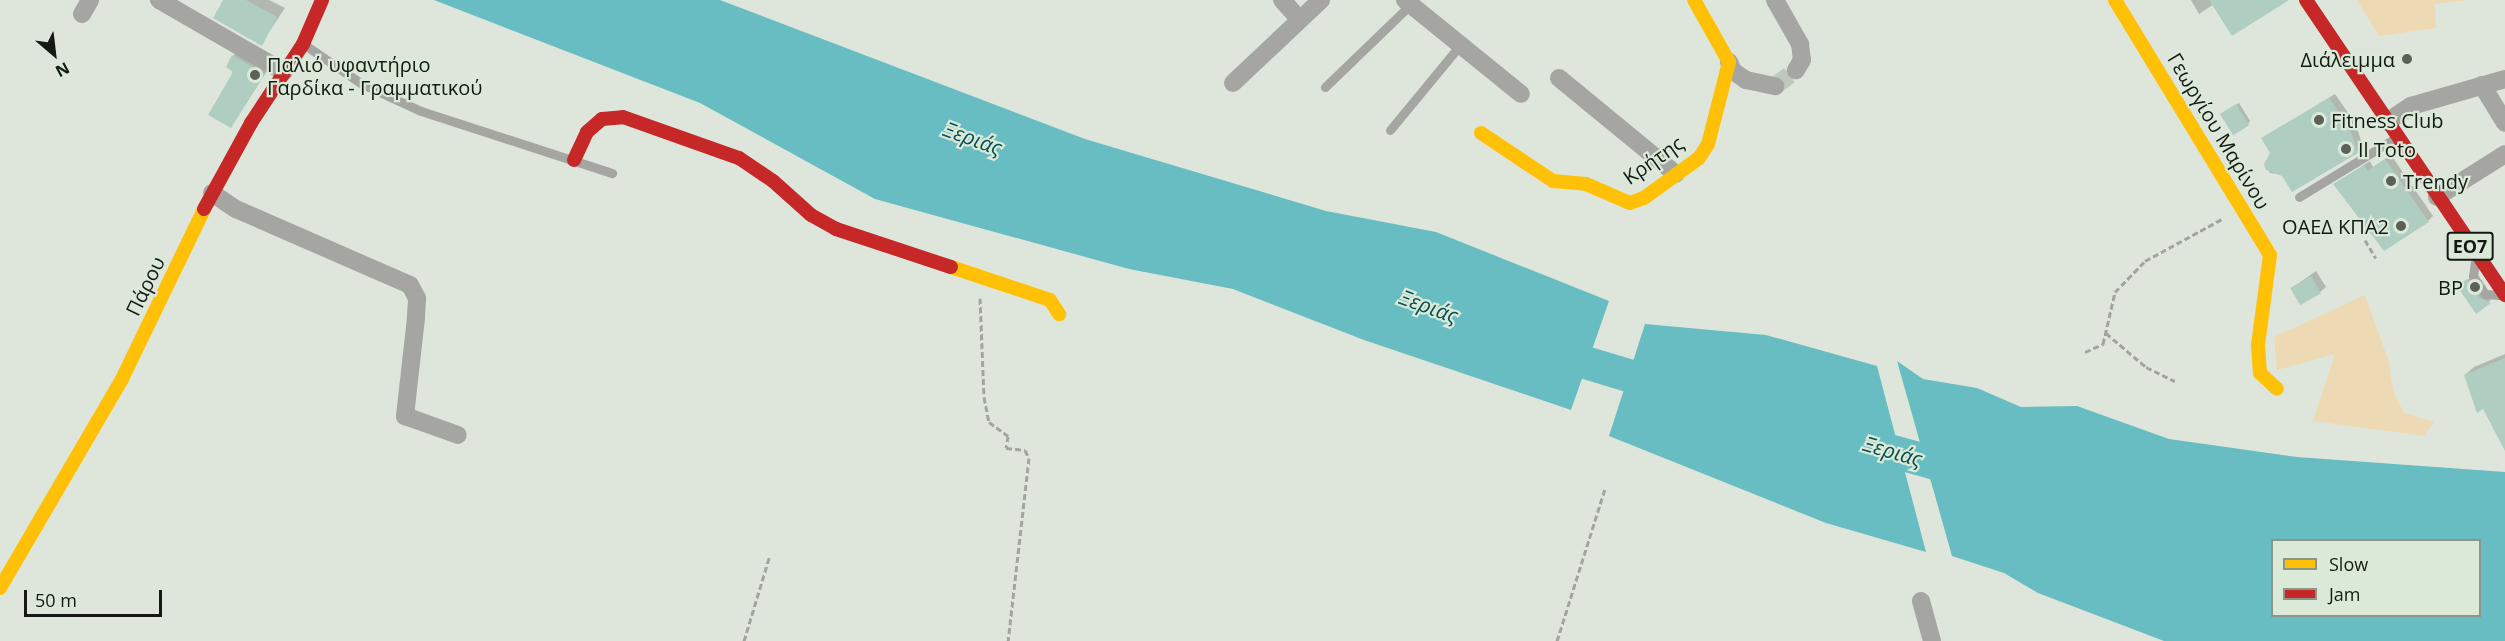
<!DOCTYPE html>
<html>
<head>
<meta charset="utf-8">
<style>
	body { margin:0 }
	#map { position:relative; width:2505px; height:641px; overflow:hidden; background:#dee6dc; font-family:"Open Sans",sans-serif }
	div>[style] { position:absolute }
	.green>* { inset:0; background:#edd9b4 }
	.water>* { inset:0; background:#67bdc1 }
	.shadow>* { inset:0; background:#0003 }
	.river>* { height:33px; margin:-16.5px; padding:0 16.5px; transform-origin:16.5px; border-radius:16.5px; background:#67bdc1 }
	.building>* { inset:0; background:#b0cdc2; transform-origin:0 0 }
	.street-tunnel>* { height:18px; margin-top:-9px; transform-origin:0; background:repeating-linear-gradient(90deg,#c0c7be 0 18px,transparent 0 27px) }
	.path>* { height:3px; margin-top:-1.5px; transform-origin:0; background:repeating-linear-gradient(90deg,#a2a4a0 0 6px,transparent 0 9px) }
	.lane>* { height:9px; margin:-4.5px; padding:0 4.5px; transform-origin:4.5px; border-radius:4.5px; background:#a5a6a2 }
	.street>* { height:18px; margin:-9px; padding:0 9px; transform-origin:9px; border-radius:9px; background:#a5a6a2 }
	.slow>* { height:14px; margin:-7px; padding:0 7px; transform-origin:7px; border-radius:7px; background:#ffc107 }
	.jam>* { height:14px; margin:-7px; padding:0 7px; transform-origin:7px; border-radius:7px; background:#c62828 }
	.dots>* { width:16px; height:16px; translate:-50% -50%; box-sizing:border-box; border:3px solid #dbead8; border-radius:50% }
	span { translate:-50% -50%; white-space:nowrap; text-align:center; line-height:1.15; -webkit-text-stroke:4.5px #dbead8; paint-order:stroke }
	.shield-label span { padding:2px 4px; background:#dbead8; border:2px solid; border-radius:4px; -webkit-text-stroke-width:0 }
	.shield-label { font-size:18px; color:#141913; font-weight:700 }
	.poi-label { font-size:20px; color:#141913 }
	.right { translate:-100% -50%; text-align:right }
	.left { translate:0 -50%; text-align:left }
	.street-label { font-size:20px; color:#141913 }
	.water-label { font-size:21px; color:#084e54; font-style:italic }
	.legend { position:absolute; left:2271px; top:539px; width:210px; height:78px; box-sizing:border-box; background:#dbead8; border:2px solid #8b9689; margin:0; padding:8px 10px; list-style:none; font-size:18px; color:#141913 }
	.legend li { display:flex; align-items:center; gap:12px; height:30px }
	.legend b { width:30px; border:2px solid #8b9689 }
	.north { position:absolute; left:24px; top:24px; width:60px; height:60px; -webkit-text-stroke:4px #dbead8; paint-order:stroke; rotate:152deg; font-size:16px; font-weight:700; line-height:24px; text-align:center; color:#141913 }
	.north::after { content:''; display:block; margin:auto; width:21px; height:27px; background:#141913; clip-path:polygon(50% 0,100% 100%,50% 72%,0 100%) }
	.scale { position:absolute; left:24px; top:590px; width:138px; height:27px; box-sizing:border-box; border:3px solid #141913; border-top:0; padding-left:8px; font-size:18px; line-height:21px; white-space:nowrap; color:#141913; -webkit-text-stroke:4px #dbead8; paint-order:stroke }
</style>
</head>
<body>
<div id="map">
	<div class="green">
		<div style="clip-path:polygon(2357px 0,2469px 0,2435px 4px,2436px 28px,2379px 36px)"></div>
		<div style="clip-path:polygon(2365px 295px,2389px 362px,2393px 391px,2404px 413px,2434px 422px,2424px 436px,2313px 421px,2335px 354px,2277px 370px,2274px 337px)"></div>
	</div>
	<div class="water">
		<div style="clip-path:polygon(434px 0,720px 0,1085px 139px,1326px 211px,1436px 232px,1609px 301px,1571px 410px,1364px 340px,1233px 289px,1129px 269px,875px 199px,700px 103px)"></div>
		<div style="clip-path:polygon(1645px 324px,1766px 335px,1877px 366px,1926px 552px,1826px 523px,1609px 436px)"></div>
		<div style="clip-path:polygon(evenodd,1897px 361px,1923px 379px,1977px 388px,2021px 407px,2077px 406px,2169px 439px,2297px 457px,2505px 472px,2505px 641px,2164px 641px,2038px 593px,2004px 573px,1952px 556px,1897px 361px,2272px 540px,2480px 540px,2480px 616px,2272px 616px,2272px 540px)"></div>
	</div>
	<div class="shadow">
		<div style="clip-path:polygon(225px 0,269px 0,285px 8px,261px 44px)"></div>
		<div style="clip-path:polygon(2191px 0,2283px 0,2214px 4px,2199px 14px)"></div>
		<div style="clip-path:polygon(239px 51px,269px 68px,231px 126px,233px 56px)"></div>
		<div style="clip-path:polygon(2335px 94px,2355px 123px,2363px 146px,2357px 152px,2283px 175px,2270px 173px,2265px 164px,2272px 153px,2263px 138px)"></div>
		<div style="clip-path:polygon(2239px 103px,2250px 121px,2248px 124px,2225px 112px)"></div>
		<div style="clip-path:polygon(2391px 155px,2433px 216px,2428px 221px,2335px 184px,2370px 161px,2373px 167px)"></div>
		<div style="clip-path:polygon(2316px 271px,2326px 287px,2320px 292px,2292px 288px)"></div>
		<div style="clip-path:polygon(2470px 278px,2482px 296px,2491px 300px,2476px 312px,2461px 284px)"></div>
		<div style="clip-path:polygon(2505px 354px,2505px 436px,2465px 375px,2474px 367px)"></div>
	</div>
	<div class="river">
		<div style="left:1545px;top:350px;width:132px;rotate:16.8deg"></div>
		<div style="left:1856px;top:441px;width:116px;rotate:15.5deg"></div>
	</div>
	<div class="building">
		<div style="clip-path:polygon(223px 0,246px 0,277px 17px,262px 46px,213px 18px)"></div>
		<div style="clip-path:polygon(2209px 0,2289px 0,2232px 36px)"></div>
		<div style="clip-path:polygon(232px 55px,265px 74px,231px 128px,208px 115px,233px 72px,226px 67px)"></div>
		<div style="clip-path:polygon(2329px 98px,2350px 129px,2358px 153px,2292px 192px,2282px 176px,2266px 170px,2264px 164px,2270px 153px,2261px 138px)"></div>
		<div style="left:2236px;top:104px;width:25px;height:19px;rotate:58deg"></div>
		<div style="clip-path:polygon(2385px 159px,2429px 222px,2384px 251px,2333px 184px,2364px 165px,2368px 171px)"></div>
		<div style="left:2311px;top:276px;width:20px;height:24px;rotate:60deg"></div>
		<div style="clip-path:polygon(2467px 279px,2480px 298px,2491px 303px,2476px 314px,2457px 286px)"></div>
		<div style="clip-path:polygon(2505px 358px,2505px 451px,2483px 409px,2477px 413px,2464px 375px)"></div>
	</div>
	<div class="street-tunnel">
		<div style="left:1775px;top:86px;width:26px;rotate:-37deg"></div>
	</div>
	<div class="path">
		<div style="left:2365px;top:240px;width:21px;rotate:59deg"></div>
		<div style="left:980px;top:298px;width:99px;rotate:87.7deg"></div>
		<div style="left:984px;top:397px;width:25px;rotate:79deg"></div>
		<div style="left:989px;top:422px;width:24px;rotate:36deg"></div>
		<div style="left:1008px;top:436px;width:12px;rotate:99deg"></div>
		<div style="left:1006px;top:448px;width:19px;rotate:6deg"></div>
		<div style="left:1025px;top:450px;width:9px;rotate:63deg"></div>
		<div style="left:1029px;top:458px;width:184px;rotate:96.5deg"></div>
		<div style="left:2106px;top:333px;width:52px;rotate:40.4deg"></div>
		<div style="left:2146px;top:367px;width:32px;rotate:26deg"></div>
		<div style="left:2085px;top:352px;width:20px;rotate:-24deg"></div>
		<div style="left:2103px;top:344px;width:53px;rotate:-77deg"></div>
		<div style="left:2115px;top:292px;width:43px;rotate:-45.9deg"></div>
		<div style="left:2145px;top:261px;width:90px;rotate:-28.6deg"></div>
		<div style="left:744px;top:641px;width:90px;rotate:-73.2deg"></div>
		<div style="left:1557px;top:641px;width:159px;rotate:-72.5deg"></div>
	</div>
	<div class="lane">
		<div style="left:305px;top:45px;width:69px;rotate:34.4deg"></div>
		<div style="left:362px;top:84px;width:65px;rotate:24.6deg"></div>
		<div style="left:421px;top:111px;width:201px;rotate:18deg"></div>
		<div style="left:1325px;top:87px;width:120px;rotate:-44deg"></div>
		<div style="left:1390px;top:130px;width:110px;rotate:-50.5deg"></div>
		<div style="left:2299px;top:197px;width:111px;rotate:-31.4deg"></div>
		<div style="left:2475px;top:262px;width:14px;rotate:98deg"></div>
		<div style="left:2473px;top:276px;width:22px;rotate:56deg"></div>
		<div style="left:2485px;top:294px;width:14px;rotate:4deg"></div>
	</div>
	<div class="street">
		<div style="left:159px;top:0;width:144px;rotate:29.9deg"></div>
		<div style="left:1282px;top:0;width:25px;rotate:48deg"></div>
		<div style="left:1405px;top:0;width:149px;rotate:39deg"></div>
		<div style="left:1775px;top:0;width:51px;rotate:60.4deg"></div>
		<div style="left:1800px;top:44px;width:16px;rotate:83deg"></div>
		<div style="left:1802px;top:60px;width:12px;rotate:121deg"></div>
		<div style="left:82px;top:14px;width:16px;rotate:-60deg"></div>
		<div style="left:1729px;top:62px;width:10px;rotate:66deg"></div>
		<div style="left:1733px;top:71px;width:16px;rotate:35deg"></div>
		<div style="left:1746px;top:80px;width:30px;rotate:12deg"></div>
		<div style="left:1559px;top:78px;width:151px;rotate:39.4deg"></div>
		<div style="left:1233px;top:83px;width:121px;rotate:-43.3deg"></div>
		<div style="left:2482px;top:85px;width:44px;rotate:58.8deg"></div>
		<div style="left:2387px;top:122px;width:29px;rotate:-34deg"></div>
		<div style="left:2411px;top:106px;width:98px;rotate:-16deg"></div>
		<div style="left:212px;top:193px;width:29px;rotate:34deg"></div>
		<div style="left:236px;top:209px;width:190px;rotate:23.6deg"></div>
		<div style="left:410px;top:285px;width:15px;rotate:62deg"></div>
		<div style="left:417px;top:298px;width:20px;rotate:93deg"></div>
		<div style="left:416px;top:318px;width:99px;rotate:96.4deg"></div>
		<div style="left:405px;top:416px;width:56px;rotate:19.7deg"></div>
		<div style="left:2437px;top:197px;width:80px;rotate:-32.3deg"></div>
		<div style="left:1921px;top:601px;width:41px;rotate:74.6deg"></div>
	</div>
	<div class="slow">
		<div style="left:2115px;top:0;width:298px;rotate:58.7deg"></div>
		<div style="left:2270px;top:255px;width:91px;rotate:97.6deg"></div>
		<div style="left:2258px;top:345px;width:28px;rotate:86deg"></div>
		<div style="left:2260px;top:373px;width:23px;rotate:43deg"></div>
		<div style="left:1481px;top:133px;width:87px;rotate:33.7deg"></div>
		<div style="left:1553px;top:181px;width:33px;rotate:5deg"></div>
		<div style="left:1586px;top:184px;width:48px;rotate:23.4deg"></div>
		<div style="left:1630px;top:203px;width:15px;rotate:-20deg"></div>
		<div style="left:1644px;top:198px;width:68px;rotate:-36deg"></div>
		<div style="left:1699px;top:158px;width:17px;rotate:-57deg"></div>
		<div style="left:1708px;top:144px;width:85px;rotate:-75.6deg"></div>
		<div style="left:1729px;top:62px;width:71px;rotate:-119.4deg"></div>
		<div style="left:951px;top:267px;width:104px;rotate:18.4deg"></div>
		<div style="left:1050px;top:300px;width:17px;rotate:57deg"></div>
		<div style="left:0;top:588px;width:242px;rotate:-59.7deg"></div>
		<div style="left:122px;top:379px;width:189px;rotate:-64.2deg"></div>
	</div>
	<div class="jam">
		<div style="left:2306px;top:0;width:356px;rotate:56deg"></div>
		<div style="left:574px;top:160px;width:31px;rotate:-65deg"></div>
		<div style="left:587px;top:132px;width:20px;rotate:-41deg"></div>
		<div style="left:602px;top:119px;width:21px;rotate:-5deg"></div>
		<div style="left:623px;top:117px;width:123px;rotate:19.5deg"></div>
		<div style="left:739px;top:158px;width:41px;rotate:34.1deg"></div>
		<div style="left:773px;top:181px;width:51px;rotate:41.8deg"></div>
		<div style="left:811px;top:215px;width:29px;rotate:29deg"></div>
		<div style="left:836px;top:229px;width:121px;rotate:18.3deg"></div>
		<div style="left:204px;top:209px;width:98px;rotate:-61.3deg"></div>
		<div style="left:251px;top:123px;width:95px;rotate:-56.6deg"></div>
		<div style="left:303px;top:44px;width:48px;rotate:-66.6deg"></div>
	</div>
	<div class="dots">
		<div style="left:2407px;top:59px;background:#5b6159"></div>
		<div style="left:255px;top:75px;background:#5b6159"></div>
		<div style="left:2319px;top:120px;background:#5b6159"></div>
		<div style="left:2346px;top:149px;background:#5b6159"></div>
		<div style="left:2391px;top:181px;background:#5b6159"></div>
		<div style="left:2401px;top:226px;background:#5b6159"></div>
		<div style="left:2475px;top:287px;background:#5b6159"></div>
	</div>
	<div class="shield-label">
		<span style="left:2470px;top:246px">ΕΟ7</span>
	</div>
	<div class="poi-label">
		<span class="right" style="left:2395px;top:59px">Διάλειμμα</span>
		<span class="left" style="left:267px;top:76px">Παλιό υφαντήριο<br>Γαρδίκα - Γραμματικού</span>
		<span class="left" style="left:2331px;top:120px">Fitness Club</span>
		<span class="left" style="left:2358px;top:149px">Il Toto</span>
		<span class="left" style="left:2403px;top:181px">Trendy</span>
		<span class="right" style="left:2389px;top:226px">ΟΑΕΔ ΚΠΑ2</span>
		<span class="right" style="left:2463px;top:287px">BP</span>
	</div>
	<div class="street-label">
		<span style="left:2219px;top:131px;rotate:59deg">Γεωργίου Μαρίνου</span>
		<span style="left:1653px;top:160px;rotate:-35deg">Κρήτης</span>
		<span style="left:145px;top:286px;rotate:-64deg">Πάρου</span>
	</div>
	<div class="water-label">
		<span style="left:973px;top:138px;rotate:20deg">Ξεριάς</span>
		<span style="left:1429px;top:306px;rotate:20deg">Ξεριάς</span>
		<span style="left:1893px;top:451px;rotate:16deg">Ξεριάς</span>
	</div>
	<ul class="legend">
	<li><b style="height:8px;background:#ffc107"></b>Slow</li>
	<li><b style="height:8px;background:#c62828"></b>Jam</li>
	</ul>
	<div class="north">N</div>
	<div class="scale">50 m</div>
</div>
</body>
</html>
